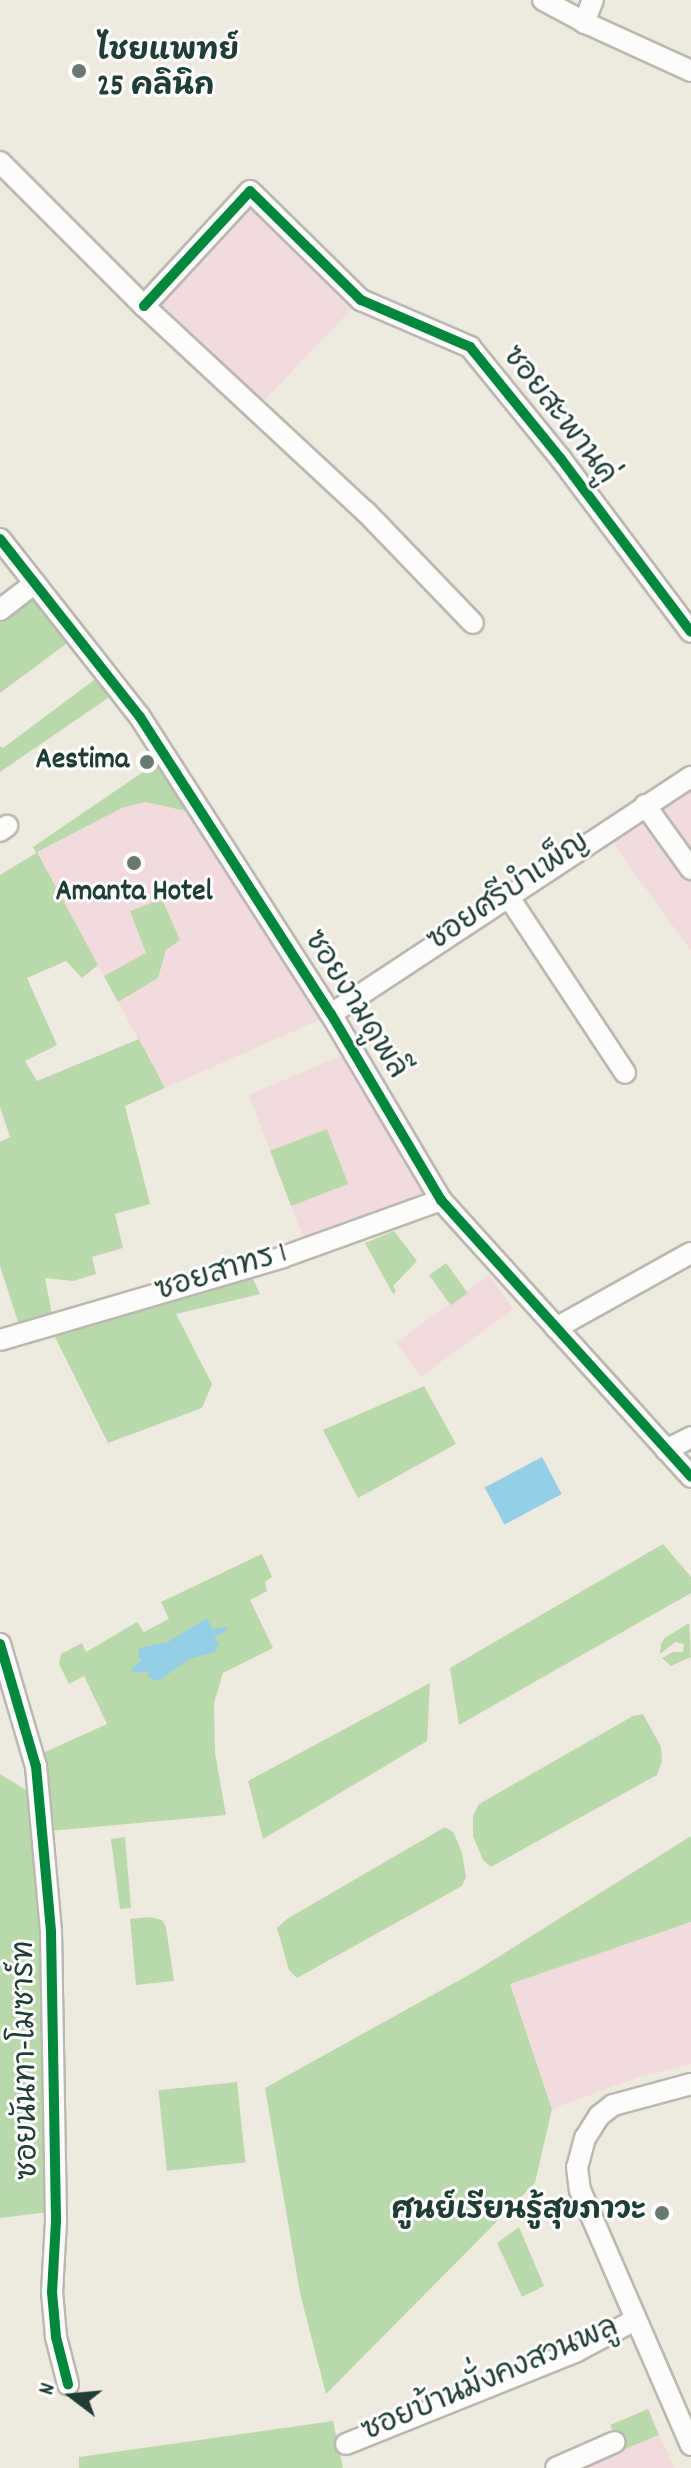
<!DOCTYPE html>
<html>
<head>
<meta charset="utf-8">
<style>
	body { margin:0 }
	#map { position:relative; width:691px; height:2468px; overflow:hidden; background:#efeadf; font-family:Dekko,"Playpen Sans Thai",sans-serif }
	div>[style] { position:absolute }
	.built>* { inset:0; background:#f2dbdd; transform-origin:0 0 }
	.green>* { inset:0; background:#b9d9ab; transform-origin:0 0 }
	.water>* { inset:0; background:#94cfe7; transform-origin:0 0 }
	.roads { filter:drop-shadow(2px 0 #b9b8b1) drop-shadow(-2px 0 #b9b8b1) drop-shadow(0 2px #b9b8b1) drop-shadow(0 -2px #b9b8b1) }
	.minor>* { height:20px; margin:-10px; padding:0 10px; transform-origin:10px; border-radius:10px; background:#fdfcfa }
	.cycleway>* { height:10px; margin:-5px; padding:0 5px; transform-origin:5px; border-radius:5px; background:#00873e }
	.dots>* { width:22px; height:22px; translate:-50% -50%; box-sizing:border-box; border:4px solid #fff; border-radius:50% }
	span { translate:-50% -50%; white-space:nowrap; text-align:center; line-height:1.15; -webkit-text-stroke:6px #fff; paint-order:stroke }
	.poi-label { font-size:30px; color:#1f3d34; font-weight:700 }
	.left { translate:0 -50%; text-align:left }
	.right { translate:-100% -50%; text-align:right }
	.street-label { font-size:30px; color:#1f3d34 }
	.north { position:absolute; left:32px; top:2356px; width:80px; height:80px; -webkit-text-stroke:6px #fff; paint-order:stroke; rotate:286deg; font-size:22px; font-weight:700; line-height:32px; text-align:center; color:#1f3d34 }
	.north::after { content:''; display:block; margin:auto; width:28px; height:36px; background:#1f3d34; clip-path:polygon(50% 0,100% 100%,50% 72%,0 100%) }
</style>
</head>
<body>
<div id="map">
	<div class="built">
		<div style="left:250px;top:200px;width:149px;height:146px;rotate:44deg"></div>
		<div style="clip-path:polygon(691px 784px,691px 951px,610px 839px)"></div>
		<div style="clip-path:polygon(145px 802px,186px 811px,230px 872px,321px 1019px,165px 1088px,36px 852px,122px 808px)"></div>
		<div style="clip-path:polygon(343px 1055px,423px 1190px,412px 1202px,304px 1240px,249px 1095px)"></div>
		<div style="left:489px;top:1275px;width:42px;height:115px;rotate:54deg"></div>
		<div style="clip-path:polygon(691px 1922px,691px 2064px,639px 2077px,552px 2109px,510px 1984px)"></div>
		<div style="clip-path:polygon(659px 2435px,675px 2468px,581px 2468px)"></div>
	</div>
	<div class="green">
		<div style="clip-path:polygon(34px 593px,70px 641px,0 693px,0 620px)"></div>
		<div style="clip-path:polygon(98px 677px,108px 698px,0 772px,0 746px,3px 748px)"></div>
		<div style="clip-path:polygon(149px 747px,186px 804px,186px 811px,145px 802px,122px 808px,37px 852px,98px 965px,82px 978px,66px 961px,27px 978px,57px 1045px,25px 1061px,37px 1081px,139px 1039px,165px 1088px,125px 1106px,150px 1204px,115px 1214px,123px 1248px,92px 1257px,96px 1274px,73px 1281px,45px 1278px,52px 1314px,19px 1325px,0 1266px,0 1142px,10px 1137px,0 1107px,0 875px,36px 853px,33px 847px,143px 772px)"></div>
		<div style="clip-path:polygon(162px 899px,180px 940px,166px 950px,158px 978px,118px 1002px,104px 976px,146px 953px,130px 911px)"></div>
		<div style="left:327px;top:1129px;width:59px;height:61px;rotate:69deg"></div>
		<div style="clip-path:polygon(394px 1231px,417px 1261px,393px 1286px,396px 1291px,393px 1294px,365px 1243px)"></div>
		<div style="left:446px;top:1263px;width:37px;height:21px;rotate:54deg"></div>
		<div style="clip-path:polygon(252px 1277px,260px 1294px,176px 1314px,212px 1384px,202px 1408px,108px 1443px,53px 1333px)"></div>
		<div style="clip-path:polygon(424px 1386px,456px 1444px,358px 1498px,323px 1430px)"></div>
		<div style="clip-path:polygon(663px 1544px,691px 1577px,691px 1593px,459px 1725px,450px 1668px)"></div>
		<div style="clip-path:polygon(262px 1554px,272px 1577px,265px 1582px,267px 1591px,250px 1600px,273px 1648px,223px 1673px,214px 1703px,215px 1753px,226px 1815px,50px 1831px,43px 1753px,107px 1724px,84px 1676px,69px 1684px,59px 1664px,61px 1654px,82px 1643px,86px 1652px,137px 1622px,144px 1632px,169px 1619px,161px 1602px)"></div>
		<div style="clip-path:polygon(689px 1623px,691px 1657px,671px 1666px,662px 1658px,673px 1652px,683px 1652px,684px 1644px,675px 1642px,660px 1654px,661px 1644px,665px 1638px)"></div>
		<div style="clip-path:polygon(430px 1683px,427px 1741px,263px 1839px,248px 1781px)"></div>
		<div style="clip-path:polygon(643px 1714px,661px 1747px,662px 1761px,657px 1775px,491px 1867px,483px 1860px,473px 1836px,473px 1816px,479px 1804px,633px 1716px)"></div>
		<div style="clip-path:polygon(0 1774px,26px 1790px,34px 1852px,49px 2099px,49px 2212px,0 2218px)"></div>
		<div style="clip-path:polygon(445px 1827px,454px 1833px,462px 1853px,466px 1877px,462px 1886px,297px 1978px,289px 1970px,277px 1928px,287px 1919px)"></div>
		<div style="clip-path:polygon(691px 1836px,691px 1922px,510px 1984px,552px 2109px,535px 2183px,326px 2394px,300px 2293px,265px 2088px,474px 1972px)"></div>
		<div style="clip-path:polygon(125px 1837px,131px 1908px,120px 1909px,111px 1839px)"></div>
		<div style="clip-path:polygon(150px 1917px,162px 1920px,166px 1927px,174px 1981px,136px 1985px,130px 1919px)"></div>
		<div style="left:237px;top:2082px;width:81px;height:79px;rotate:84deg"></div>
		<div style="clip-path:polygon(519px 2227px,544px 2286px,522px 2297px,497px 2243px)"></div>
		<div style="left:648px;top:2409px;width:28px;height:41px;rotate:67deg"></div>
		<div style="clip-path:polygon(333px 2421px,343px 2468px,79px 2468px,79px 2457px)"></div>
	</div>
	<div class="water">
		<div style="left:542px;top:1457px;width:42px;height:65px;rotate:62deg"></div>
		<div style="clip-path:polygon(207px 1618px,212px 1629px,227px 1627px,227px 1630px,214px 1638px,219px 1643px,216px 1652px,191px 1658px,158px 1681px,148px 1677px,148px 1671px,132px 1673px,132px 1668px,142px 1660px,138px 1657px,139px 1648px,168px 1642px)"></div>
	</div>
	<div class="roads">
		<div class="minor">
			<div style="left:543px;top:0;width:51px;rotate:28.1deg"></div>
			<div style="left:588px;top:24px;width:113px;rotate:24.5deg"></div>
			<div style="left:584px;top:23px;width:25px;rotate:-69deg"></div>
			<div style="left:0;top:162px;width:204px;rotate:45deg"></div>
			<div style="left:144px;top:306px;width:303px;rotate:42.9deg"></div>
			<div style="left:366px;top:512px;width:154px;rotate:46.1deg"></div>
			<div style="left:144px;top:306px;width:156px;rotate:-47.3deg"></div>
			<div style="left:250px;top:191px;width:156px;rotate:44.5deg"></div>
			<div style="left:361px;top:300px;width:119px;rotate:23.3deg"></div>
			<div style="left:470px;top:347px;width:144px;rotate:50.9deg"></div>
			<div style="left:561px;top:459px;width:216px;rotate:53.1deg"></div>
			<div style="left:0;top:539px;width:226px;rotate:51.8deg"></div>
			<div style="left:140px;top:717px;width:353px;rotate:57.3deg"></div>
			<div style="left:331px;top:1014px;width:216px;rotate:59.4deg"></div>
			<div style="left:441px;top:1200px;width:373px;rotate:47.9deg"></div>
			<div style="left:0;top:610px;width:44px;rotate:-37.6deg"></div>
			<div style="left:645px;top:805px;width:79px;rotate:54.3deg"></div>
			<div style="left:0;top:831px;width:9px;rotate:-36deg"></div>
			<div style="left:508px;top:896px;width:212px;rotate:56.5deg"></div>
			<div style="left:331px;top:1014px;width:431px;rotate:-33.4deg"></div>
			<div style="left:556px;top:1328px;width:154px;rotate:-29.1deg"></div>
			<div style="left:0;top:1340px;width:295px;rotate:-16.3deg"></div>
			<div style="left:283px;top:1257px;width:168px;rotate:-19.8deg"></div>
			<div style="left:666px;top:1450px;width:28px;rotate:-27deg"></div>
			<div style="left:0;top:1644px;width:127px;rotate:73.6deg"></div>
			<div style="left:36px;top:1766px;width:167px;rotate:84.8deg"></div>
			<div style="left:51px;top:1932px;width:289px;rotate:89deg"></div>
			<div style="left:56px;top:2221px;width:71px;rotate:93.2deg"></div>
			<div style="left:52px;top:2292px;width:45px;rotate:84.9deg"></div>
			<div style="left:56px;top:2337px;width:49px;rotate:75.7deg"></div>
			<div style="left:691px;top:2084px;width:81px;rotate:164.9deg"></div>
			<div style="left:613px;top:2105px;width:18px;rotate:142deg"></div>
			<div style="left:599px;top:2116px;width:26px;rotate:122deg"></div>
			<div style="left:585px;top:2138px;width:30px;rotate:105deg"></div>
			<div style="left:577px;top:2167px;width:23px;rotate:83deg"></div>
			<div style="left:580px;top:2190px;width:278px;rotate:66.5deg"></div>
			<div style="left:346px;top:2444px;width:249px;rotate:-21.9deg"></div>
			<div style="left:577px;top:2351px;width:66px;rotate:-28.1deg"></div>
			<div style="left:556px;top:2468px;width:64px;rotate:-23.8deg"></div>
		</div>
	</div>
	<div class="cycleway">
		<div style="left:144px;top:306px;width:156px;rotate:-47.3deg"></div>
		<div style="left:250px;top:191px;width:156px;rotate:44.5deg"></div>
		<div style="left:361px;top:300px;width:119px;rotate:23.3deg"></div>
		<div style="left:470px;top:347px;width:144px;rotate:50.9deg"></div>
		<div style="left:561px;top:459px;width:216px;rotate:53.1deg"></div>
		<div style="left:0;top:539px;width:226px;rotate:51.8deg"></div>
		<div style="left:140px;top:717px;width:353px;rotate:57.3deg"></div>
		<div style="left:331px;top:1014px;width:216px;rotate:59.4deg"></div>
		<div style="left:441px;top:1200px;width:373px;rotate:47.9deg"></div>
		<div style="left:0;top:1644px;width:127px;rotate:73.6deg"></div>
		<div style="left:36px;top:1766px;width:167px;rotate:84.8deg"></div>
		<div style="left:51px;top:1932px;width:289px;rotate:89deg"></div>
		<div style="left:56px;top:2221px;width:71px;rotate:93.2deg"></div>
		<div style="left:52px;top:2292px;width:45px;rotate:84.9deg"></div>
		<div style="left:56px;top:2337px;width:49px;rotate:75.7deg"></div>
	</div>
	<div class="dots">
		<div style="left:79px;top:71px;background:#687a70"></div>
		<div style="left:147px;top:762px;background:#687a70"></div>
		<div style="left:134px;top:863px;background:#687a70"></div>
		<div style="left:662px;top:2213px;background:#687a70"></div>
	</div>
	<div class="poi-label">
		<span class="left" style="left:97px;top:71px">ไชยแพทย์<br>25 คลินิก</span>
		<span class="right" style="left:129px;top:762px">Aestima</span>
		<span style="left:134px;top:894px">Amanta Hotel</span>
		<span class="right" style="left:646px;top:2213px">ศูนย์เรียนรู้สุขภาวะ</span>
	</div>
	<div class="street-label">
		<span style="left:557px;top:417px;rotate:52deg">ซอยสะพานคู่</span>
		<span style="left:510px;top:894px;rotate:-34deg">ซอยศรีบำเพ็ญ</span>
		<span style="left:353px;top:1006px;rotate:58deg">ซอยงามดูพลี</span>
		<span style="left:222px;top:1275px;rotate:-17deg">ซอยสาทร 1</span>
		<span style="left:29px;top:2060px;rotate:-91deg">ซอยนันทา-โมซาร์ท</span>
		<span style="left:491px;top:2382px;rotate:-23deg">ซอยบ้านมั่งคงสวนพลู</span>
	</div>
	<div class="north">N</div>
</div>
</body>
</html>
